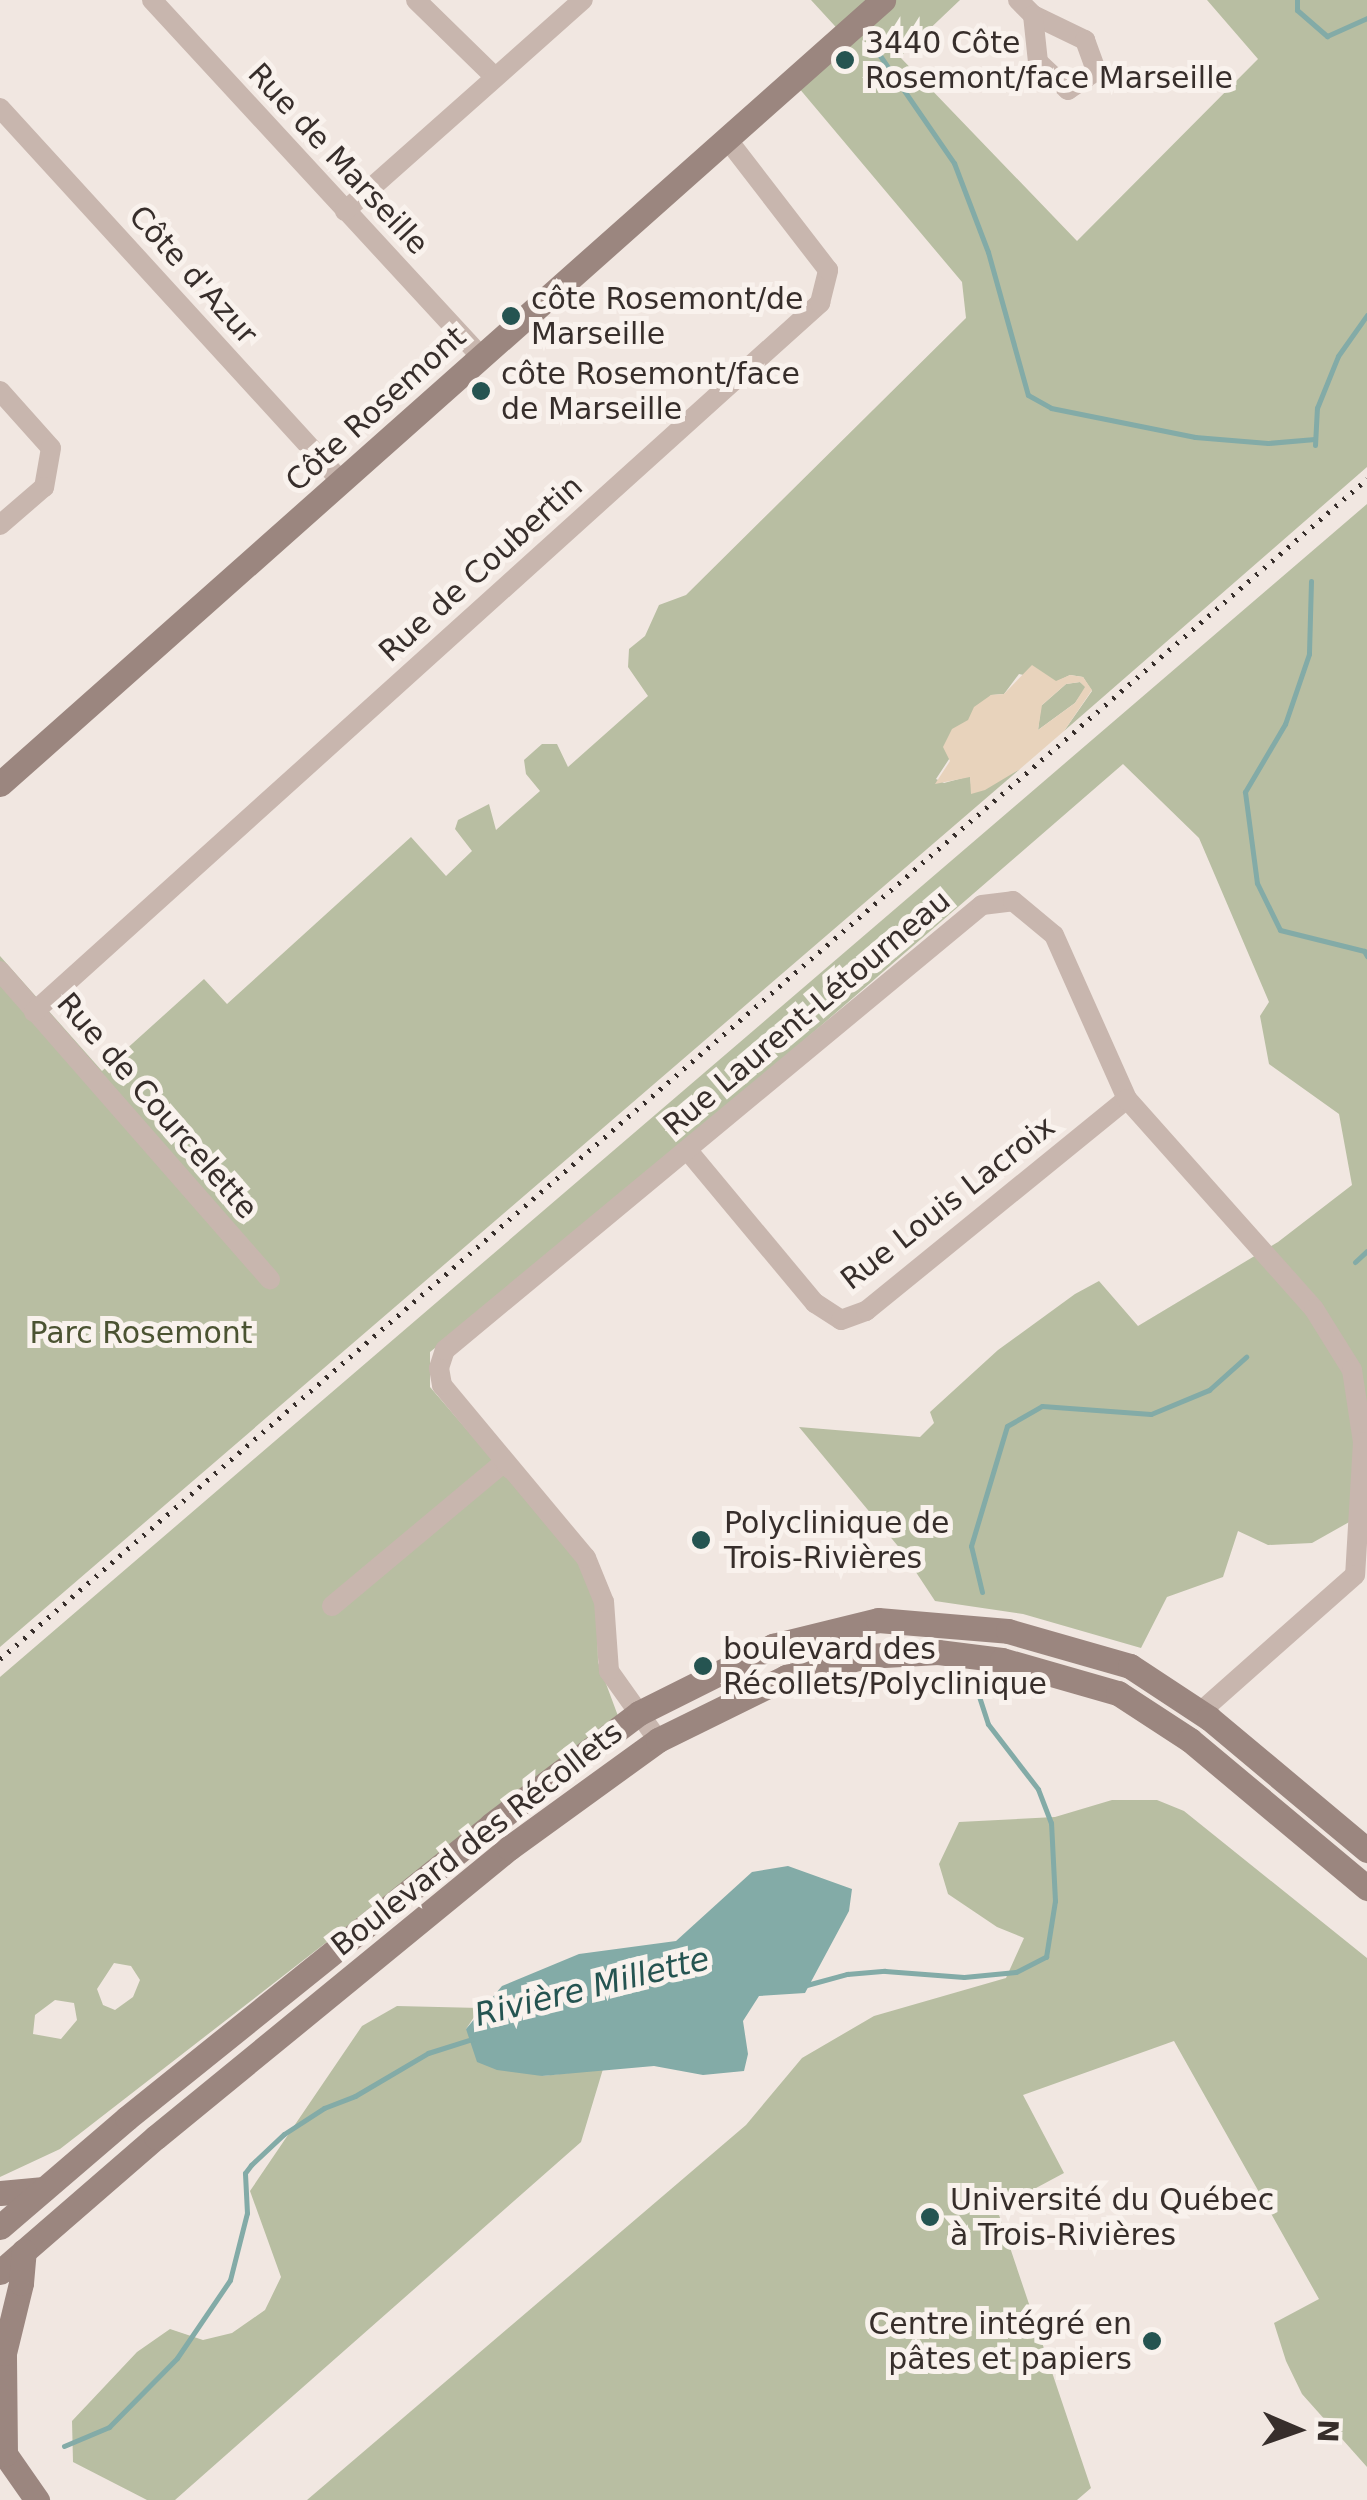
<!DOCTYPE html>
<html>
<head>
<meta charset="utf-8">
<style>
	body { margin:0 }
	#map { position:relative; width:1367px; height:2500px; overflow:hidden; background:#f1e7e1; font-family:"DejaVu Sans",sans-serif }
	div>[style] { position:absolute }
	.green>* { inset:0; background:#b8bea2 }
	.sand>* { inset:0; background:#e8d3bc }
	.water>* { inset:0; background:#83aba7 }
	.stream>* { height:5px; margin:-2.5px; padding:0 2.5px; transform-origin:2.5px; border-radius:2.5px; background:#83aba7 }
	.street>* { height:20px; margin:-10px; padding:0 10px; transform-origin:10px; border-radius:10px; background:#c8b6ae }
	.secondary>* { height:25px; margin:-12.5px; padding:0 12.5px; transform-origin:12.5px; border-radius:12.5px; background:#9b867f }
	.rail>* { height:5px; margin-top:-2.5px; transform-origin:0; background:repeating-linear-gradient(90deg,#372e2b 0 2.5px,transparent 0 10.5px) }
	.dots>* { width:28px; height:28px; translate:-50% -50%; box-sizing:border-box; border:5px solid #f9f2ed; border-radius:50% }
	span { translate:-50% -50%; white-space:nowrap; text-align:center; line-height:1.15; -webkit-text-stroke:10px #f9f2ed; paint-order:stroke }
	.poi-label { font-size:30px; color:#372e2b }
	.left { translate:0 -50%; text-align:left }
	.right { translate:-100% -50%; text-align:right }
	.street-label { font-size:30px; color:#372e2b }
	.park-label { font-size:30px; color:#4b5332 }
	.water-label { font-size:32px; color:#255451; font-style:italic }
	.north { position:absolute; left:1247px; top:2380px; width:100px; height:100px; -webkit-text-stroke:8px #f9f2ed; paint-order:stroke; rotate:92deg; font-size:28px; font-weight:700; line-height:40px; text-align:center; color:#372e2b }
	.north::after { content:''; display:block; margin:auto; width:35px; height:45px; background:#372e2b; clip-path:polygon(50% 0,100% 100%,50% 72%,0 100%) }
</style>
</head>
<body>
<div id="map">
	<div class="green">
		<div style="clip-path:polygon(811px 0,960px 0,900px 57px,1077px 241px,1258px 59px,1207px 0,1367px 0,1367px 467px,1064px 731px,1092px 691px,1083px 677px,1070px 675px,1056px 682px,1019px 674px,1004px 694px,991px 695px,936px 779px,944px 783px,970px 776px,972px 793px,1020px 769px,0 1647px,0 956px,102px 1071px,204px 979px,227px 1004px,411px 837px,446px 876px,472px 851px,455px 829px,458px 820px,489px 804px,496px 830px,540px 791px,526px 774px,524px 760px,542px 744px,557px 744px,568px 767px,648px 696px,628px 667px,629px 649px,645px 636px,659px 605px,686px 595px,966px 318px,962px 282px,793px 81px,845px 37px)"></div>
		<div style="clip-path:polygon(evenodd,1367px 504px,1367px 1512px,1312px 1543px,1268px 1545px,1238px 1531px,1223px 1577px,1167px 1597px,1141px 1648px,1023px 1614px,935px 1601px,902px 1551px,799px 1427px,920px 1437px,934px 1423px,930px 1412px,998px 1350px,1075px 1294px,1099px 1281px,1138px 1326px,1278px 1242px,1352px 1185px,1339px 1114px,1269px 1064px,1260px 1016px,1269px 1002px,1199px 838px,1123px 764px,622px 1198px,430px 1352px,430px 1387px,580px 1561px,597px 1601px,598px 1662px,618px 1716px,60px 2149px,0 2177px,0 1677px,1367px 504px,114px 1963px,131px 1966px,140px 1980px,133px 1997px,115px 2010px,103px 2005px,97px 1989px,114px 1963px,1367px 504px,55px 2000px,74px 2003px,77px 2020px,61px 2039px,33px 2034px,35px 2015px,55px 2000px)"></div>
		<div style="clip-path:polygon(1080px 682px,1086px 687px,1075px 703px,1038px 730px,1041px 706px,1066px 684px)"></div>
		<div style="clip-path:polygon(1112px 1800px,1157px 1800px,1184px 1811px,1367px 1958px,1367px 2467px,1302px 2394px,1286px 2361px,1274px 2323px,1319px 2299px,1174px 2041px,1023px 2095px,1064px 2173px,997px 2209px,1091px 2488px,1077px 2500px,307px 2500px,746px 2125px,802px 2058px,874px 2016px,1006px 1978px,1024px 1938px,997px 1927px,948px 1894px,939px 1864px,959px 1822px,1055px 1817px)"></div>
		<div style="clip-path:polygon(397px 2006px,480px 2008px,466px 2029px,542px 2076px,603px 2069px,581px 2142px,175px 2500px,147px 2500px,73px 2462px,72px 2421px,137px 2352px,170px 2329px,203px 2340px,232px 2333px,265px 2310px,281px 2277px,250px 2191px,362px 2026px)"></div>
	</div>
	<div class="sand">
		<div style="clip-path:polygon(evenodd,1032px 665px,1056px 681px,1070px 675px,1083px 677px,1092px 690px,1064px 731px,1020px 769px,985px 790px,971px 794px,970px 777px,935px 784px,950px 761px,943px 747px,952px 729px,968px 720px,974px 707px,991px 695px,1004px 694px,1032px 665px,1080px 682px,1085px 687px,1075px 703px,1038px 730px,1042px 705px,1066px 684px,1080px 682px)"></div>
	</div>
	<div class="water">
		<div style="clip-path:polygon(788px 1866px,852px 1889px,849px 1911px,805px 1993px,759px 1996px,743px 2021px,748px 2054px,744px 2071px,703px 2075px,654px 2066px,542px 2076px,497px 2070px,477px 2062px,466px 2029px,502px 1986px,579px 1954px,676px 1941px,752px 1872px)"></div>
	</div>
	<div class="stream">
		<div style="left:1297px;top:0;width:10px;rotate:90deg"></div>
		<div style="left:1297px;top:10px;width:40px;rotate:41deg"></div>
		<div style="left:1327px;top:36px;width:44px;rotate:-24.2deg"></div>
		<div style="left:874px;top:47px;width:141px;rotate:55.4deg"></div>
		<div style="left:954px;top:163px;width:95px;rotate:69.1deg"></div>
		<div style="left:988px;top:252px;width:148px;rotate:74.4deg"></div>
		<div style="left:1028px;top:395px;width:26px;rotate:29deg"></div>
		<div style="left:1051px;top:408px;width:147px;rotate:11.4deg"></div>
		<div style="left:1195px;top:437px;width:73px;rotate:4.7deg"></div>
		<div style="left:1268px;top:443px;width:47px;rotate:-4.9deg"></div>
		<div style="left:1315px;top:445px;width:37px;rotate:-87deg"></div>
		<div style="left:1317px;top:408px;width:56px;rotate:-68deg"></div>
		<div style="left:1338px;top:356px;width:50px;rotate:-54.7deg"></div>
		<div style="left:1311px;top:581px;width:73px;rotate:91.6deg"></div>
		<div style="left:1309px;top:654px;width:74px;rotate:108.9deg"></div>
		<div style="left:1285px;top:724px;width:79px;rotate:120.5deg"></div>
		<div style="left:1245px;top:792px;width:92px;rotate:82.5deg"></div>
		<div style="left:1257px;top:883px;width:52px;rotate:63.9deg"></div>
		<div style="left:1280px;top:930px;width:87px;rotate:14deg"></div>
		<div style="left:1364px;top:951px;width:6px;rotate:59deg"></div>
		<div style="left:1355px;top:1262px;width:16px;rotate:-43deg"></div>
		<div style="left:982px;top:1592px;width:47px;rotate:-103.4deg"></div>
		<div style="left:971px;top:1546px;width:125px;rotate:-73.3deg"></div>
		<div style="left:1007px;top:1426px;width:40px;rotate:-29.7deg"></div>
		<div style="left:1042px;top:1406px;width:109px;rotate:4.2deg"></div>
		<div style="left:1151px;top:1414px;width:63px;rotate:-22.5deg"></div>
		<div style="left:1209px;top:1390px;width:50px;rotate:-41.7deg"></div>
		<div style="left:803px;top:1986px;width:46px;rotate:-15.3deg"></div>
		<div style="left:847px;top:1974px;width:38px;rotate:-5deg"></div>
		<div style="left:885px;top:1971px;width:79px;rotate:4.3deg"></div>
		<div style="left:964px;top:1977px;width:52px;rotate:-5.5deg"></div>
		<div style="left:1016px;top:1972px;width:34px;rotate:-27deg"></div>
		<div style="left:1046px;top:1957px;width:57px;rotate:-80.9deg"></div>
		<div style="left:1055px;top:1901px;width:78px;rotate:-92.9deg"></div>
		<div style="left:1051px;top:1823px;width:36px;rotate:-111deg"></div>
		<div style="left:1038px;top:1789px;width:82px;rotate:-127.6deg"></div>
		<div style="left:988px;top:1724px;width:29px;rotate:-108deg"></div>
		<div style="left:64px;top:2446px;width:49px;rotate:-22.9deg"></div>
		<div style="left:109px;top:2427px;width:97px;rotate:-45.4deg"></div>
		<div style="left:177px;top:2358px;width:94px;rotate:-55.8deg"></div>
		<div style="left:230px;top:2280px;width:69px;rotate:-75.8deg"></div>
		<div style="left:247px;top:2213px;width:40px;rotate:-92.9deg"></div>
		<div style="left:245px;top:2173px;width:10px;rotate:-53deg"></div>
		<div style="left:251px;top:2165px;width:45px;rotate:-43.2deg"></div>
		<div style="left:284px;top:2134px;width:48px;rotate:-33deg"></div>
		<div style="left:324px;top:2108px;width:33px;rotate:-21deg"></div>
		<div style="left:355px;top:2096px;width:85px;rotate:-30.5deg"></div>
		<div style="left:428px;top:2053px;width:46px;rotate:-17.7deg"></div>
	</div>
	<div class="street">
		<div style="left:152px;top:0;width:487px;rotate:47.3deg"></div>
		<div style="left:416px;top:0;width:110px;rotate:44.3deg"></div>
		<div style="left:1018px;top:0;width:21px;rotate:45deg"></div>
		<div style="left:1033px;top:15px;width:58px;rotate:25.7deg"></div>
		<div style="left:1085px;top:40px;width:33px;rotate:70deg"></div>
		<div style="left:1096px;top:71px;width:34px;rotate:146deg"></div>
		<div style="left:1068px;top:90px;width:41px;rotate:-137deg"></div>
		<div style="left:1038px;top:62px;width:47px;rotate:-96.1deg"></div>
		<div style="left:0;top:108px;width:507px;rotate:47.56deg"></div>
		<div style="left:345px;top:211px;width:318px;rotate:-41.6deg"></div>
		<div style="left:0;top:391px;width:76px;rotate:48.2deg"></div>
		<div style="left:51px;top:448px;width:40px;rotate:100deg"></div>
		<div style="left:44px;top:487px;width:58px;rotate:139.2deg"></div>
		<div style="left:0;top:971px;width:410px;rotate:48.8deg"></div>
		<div style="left:34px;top:1012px;width:1059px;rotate:-42.05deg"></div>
		<div style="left:820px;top:303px;width:34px;rotate:-76deg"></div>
		<div style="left:828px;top:270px;width:164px;rotate:-127.6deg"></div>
		<div style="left:689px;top:1152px;width:197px;rotate:50.2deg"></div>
		<div style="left:815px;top:1303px;width:31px;rotate:33deg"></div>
		<div style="left:841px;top:1320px;width:27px;rotate:-20deg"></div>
		<div style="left:866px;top:1311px;width:336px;rotate:-39.1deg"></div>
		<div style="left:332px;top:1606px;width:224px;rotate:-39.9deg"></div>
		<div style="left:504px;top:1462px;width:9px;rotate:49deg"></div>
		<div style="left:658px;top:1740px;width:85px;rotate:-125.4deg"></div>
		<div style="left:609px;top:1671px;width:69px;rotate:-94.1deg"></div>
		<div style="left:604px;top:1602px;width:48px;rotate:-112.2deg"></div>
		<div style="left:586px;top:1558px;width:225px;rotate:-129.8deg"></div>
		<div style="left:442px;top:1385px;width:17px;rotate:-100deg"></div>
		<div style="left:439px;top:1368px;width:19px;rotate:-72deg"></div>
		<div style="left:445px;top:1350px;width:697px;rotate:-39.65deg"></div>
		<div style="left:982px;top:905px;width:31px;rotate:-7deg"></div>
		<div style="left:1013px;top:901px;width:53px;rotate:39.7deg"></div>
		<div style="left:1054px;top:935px;width:180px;rotate:66deg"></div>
		<div style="left:1127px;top:1099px;width:281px;rotate:48.3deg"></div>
		<div style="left:1314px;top:1309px;width:72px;rotate:58.1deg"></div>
		<div style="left:1352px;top:1370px;width:73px;rotate:81.3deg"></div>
		<div style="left:1363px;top:1442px;width:133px;rotate:93.4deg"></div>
		<div style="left:1355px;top:1575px;width:207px;rotate:138.5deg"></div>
	</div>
	<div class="secondary">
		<div style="left:0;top:784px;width:1181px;rotate:-41.6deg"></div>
		<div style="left:0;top:2193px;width:44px;rotate:-5.2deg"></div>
		<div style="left:0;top:2227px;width:167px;rotate:-40.6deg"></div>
		<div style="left:127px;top:2118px;width:467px;rotate:-38.8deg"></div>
		<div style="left:491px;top:1825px;width:186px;rotate:-37.1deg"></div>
		<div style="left:639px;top:1713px;width:150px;rotate:-26.6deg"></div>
		<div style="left:773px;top:1646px;width:108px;rotate:-13.9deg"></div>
		<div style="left:878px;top:1620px;width:130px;rotate:4.8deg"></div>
		<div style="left:1008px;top:1631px;width:127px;rotate:16deg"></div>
		<div style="left:1130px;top:1666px;width:95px;rotate:33.4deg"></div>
		<div style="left:1209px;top:1718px;width:206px;rotate:39.9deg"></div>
		<div style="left:0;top:2272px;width:206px;rotate:-40.9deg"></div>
		<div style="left:156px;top:2137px;width:456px;rotate:-39.3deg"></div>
		<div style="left:509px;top:1848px;width:184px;rotate:-35.9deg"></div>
		<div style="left:658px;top:1740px;width:143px;rotate:-26.2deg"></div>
		<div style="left:786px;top:1677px;width:83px;rotate:-14.7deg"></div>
		<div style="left:866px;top:1656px;width:72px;rotate:-3.2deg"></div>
		<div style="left:938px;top:1652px;width:64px;rotate:7.1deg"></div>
		<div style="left:1002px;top:1660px;width:121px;rotate:15.9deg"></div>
		<div style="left:1118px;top:1693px;width:86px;rotate:33.1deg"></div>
		<div style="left:1190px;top:1740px;width:231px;rotate:39.9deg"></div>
		<div style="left:0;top:2447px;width:65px;rotate:55.1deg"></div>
		<div style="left:5px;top:2454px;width:101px;rotate:-90.6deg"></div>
		<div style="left:4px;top:2353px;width:72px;rotate:-76.3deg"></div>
		<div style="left:21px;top:2283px;width:32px;rotate:-85deg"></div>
	</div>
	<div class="rail">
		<div style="left:0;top:1659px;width:1806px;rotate:-40.8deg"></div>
	</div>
	<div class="dots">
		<div style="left:845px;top:60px;background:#255451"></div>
		<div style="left:511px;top:316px;background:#255451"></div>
		<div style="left:481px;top:391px;background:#255451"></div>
		<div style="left:701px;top:1540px;background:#255451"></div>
		<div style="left:703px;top:1666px;background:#255451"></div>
		<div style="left:930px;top:2217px;background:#255451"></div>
		<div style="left:1152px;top:2341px;background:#255451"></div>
	</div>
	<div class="poi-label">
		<span class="left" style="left:865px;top:60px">3440 Côte<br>Rosemont/face Marseille</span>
		<span class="left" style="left:531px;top:316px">côte Rosemont/de<br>Marseille</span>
		<span class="left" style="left:501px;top:391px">côte Rosemont/face<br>de Marseille</span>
		<span class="left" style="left:724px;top:1540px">Polyclinique de<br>Trois-Rivières</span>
		<span class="left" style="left:723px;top:1666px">boulevard des<br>Récollets/Polyclinique</span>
		<span class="left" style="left:950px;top:2217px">Université du Québec<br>à Trois-Rivières</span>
		<span class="right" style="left:1132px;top:2341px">Centre intégré en<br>pâtes et papiers</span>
	</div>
	<div class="street-label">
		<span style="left:338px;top:159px;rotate:47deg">Rue de Marseille</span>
		<span style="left:193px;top:275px;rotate:48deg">Côte d'Azur</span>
		<span style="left:376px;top:409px;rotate:-42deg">Côte Rosemont</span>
		<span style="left:481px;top:569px;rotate:-42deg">Rue de Coubertin</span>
		<span style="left:807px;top:1013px;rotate:-40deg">Rue Laurent-Létourneau</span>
		<span style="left:157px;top:1106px;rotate:49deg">Rue de Courcelette</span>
		<span style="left:948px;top:1203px;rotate:-38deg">Rue Louis Lacroix</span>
		<span style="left:477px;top:1839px;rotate:-38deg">Boulevard des Récollets</span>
	</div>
	<div class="park-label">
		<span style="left:141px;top:1333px">Parc Rosemont</span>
	</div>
	<div class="water-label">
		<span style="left:592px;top:1987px;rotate:-14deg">Rivière Millette</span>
	</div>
	<div class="north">N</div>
</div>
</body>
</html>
